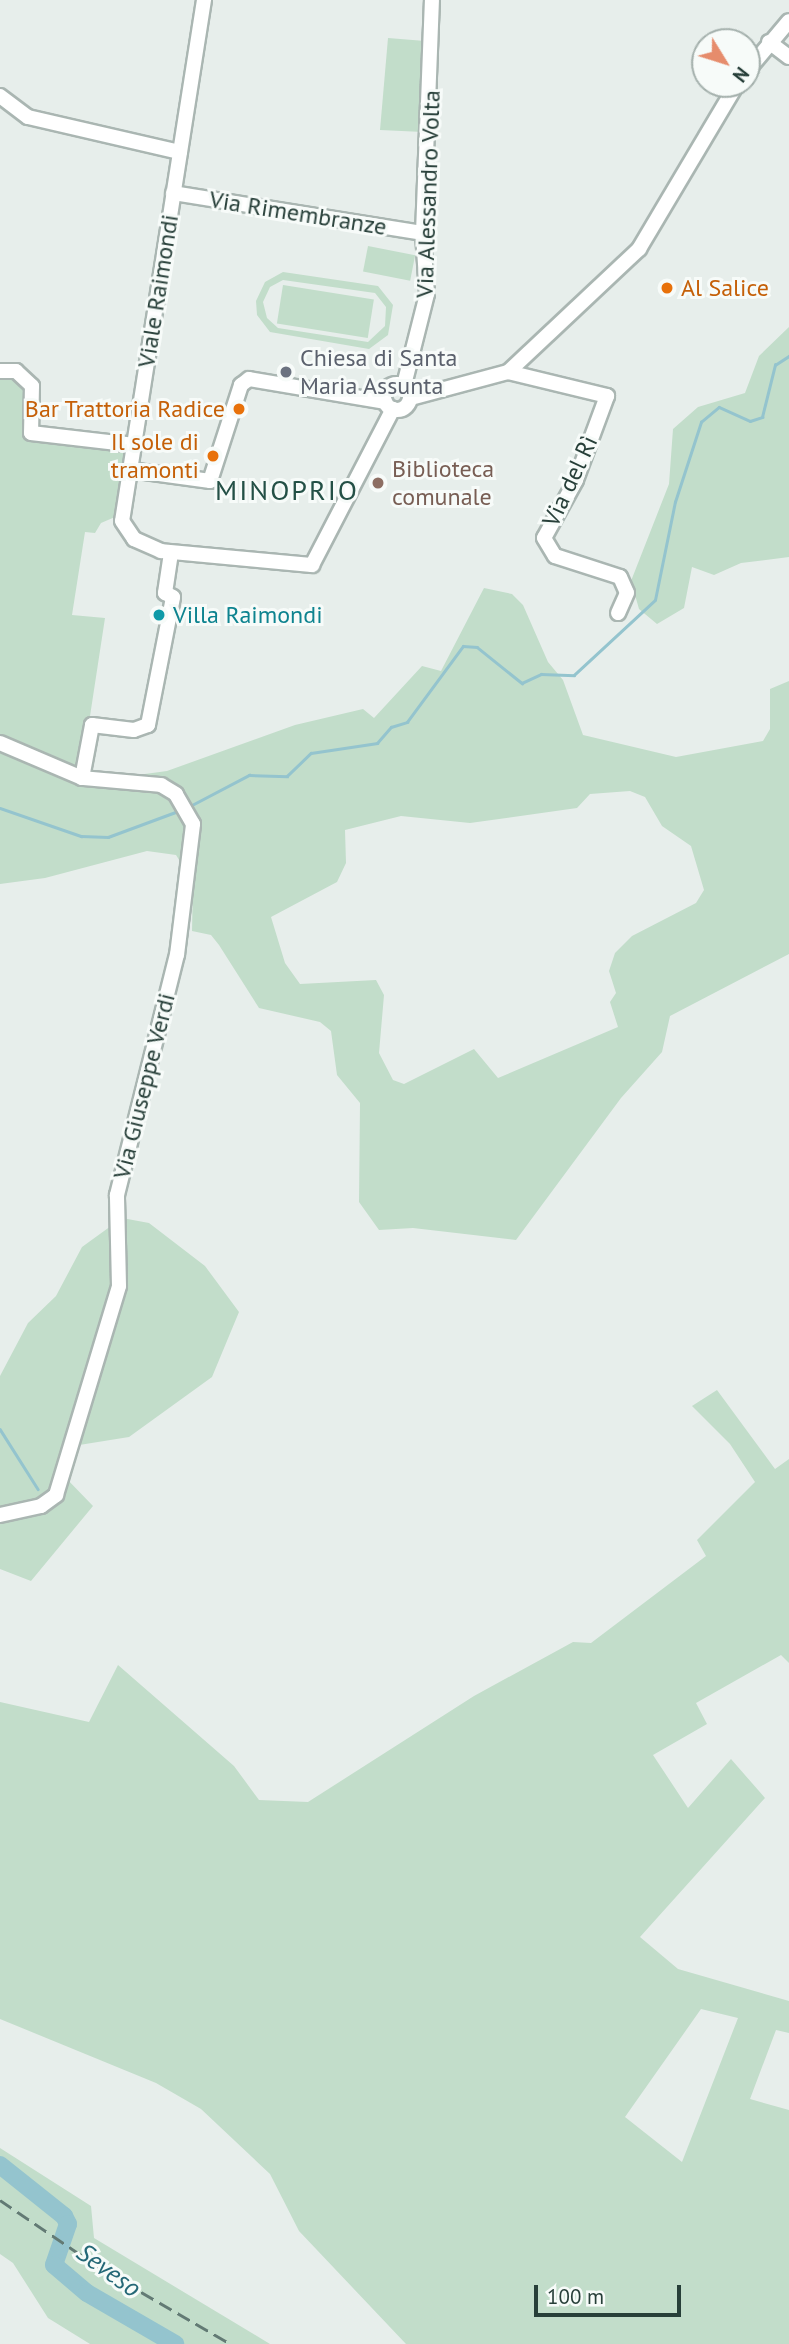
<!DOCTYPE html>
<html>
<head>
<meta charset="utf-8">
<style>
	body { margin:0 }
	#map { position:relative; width:789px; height:2344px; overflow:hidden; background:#e7eeeb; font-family:"PT Sans",sans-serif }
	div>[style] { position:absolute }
	.green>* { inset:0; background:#c2ddca; transform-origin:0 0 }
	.stream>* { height:2.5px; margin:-1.25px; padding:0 1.25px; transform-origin:1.25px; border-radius:1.25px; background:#94c4ce }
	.river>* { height:18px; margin:-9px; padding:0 9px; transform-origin:9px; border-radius:9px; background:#94c4ce }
	.roads { filter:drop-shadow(2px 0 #aab6b2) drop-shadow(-2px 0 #aab6b2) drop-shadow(0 2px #aab6b2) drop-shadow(0 -2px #aab6b2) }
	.minor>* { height:14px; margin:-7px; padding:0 7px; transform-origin:7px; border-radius:7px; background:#fff }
	.minor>.ring { margin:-7px; padding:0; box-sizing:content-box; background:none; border:14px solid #fff; border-radius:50% }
	.rail>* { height:2.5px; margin-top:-1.25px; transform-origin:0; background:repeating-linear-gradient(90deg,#627a74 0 14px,transparent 0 21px) }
	.dots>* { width:19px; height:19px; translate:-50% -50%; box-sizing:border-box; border:4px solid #f7fbf9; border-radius:50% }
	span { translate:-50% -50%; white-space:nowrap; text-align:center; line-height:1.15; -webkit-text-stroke:6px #f7fbf9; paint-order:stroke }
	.street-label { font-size:24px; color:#273f39 }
	.food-label { font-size:24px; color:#c56008 }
	.left { translate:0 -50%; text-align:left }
	.right { translate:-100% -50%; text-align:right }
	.worship-label { font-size:24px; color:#5b616d }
	.education-label { font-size:24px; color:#785e54 }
	.culture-label { font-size:24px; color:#0d838f }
	.water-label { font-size:26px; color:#256877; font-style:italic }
	.quarter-label { font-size:28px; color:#245046; letter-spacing:2px }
	.north { position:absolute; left:691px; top:28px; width:70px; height:70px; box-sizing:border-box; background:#f7fbf9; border:2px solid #a4b0ac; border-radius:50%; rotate:128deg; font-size:19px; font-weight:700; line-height:28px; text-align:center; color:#273f39 }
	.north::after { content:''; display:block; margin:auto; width:24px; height:32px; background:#e68c6c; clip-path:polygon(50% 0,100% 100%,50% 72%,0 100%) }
	.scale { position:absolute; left:534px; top:2285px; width:147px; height:32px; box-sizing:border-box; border:4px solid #273f39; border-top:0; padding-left:9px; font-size:21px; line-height:24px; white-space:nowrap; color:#273f39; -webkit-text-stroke:5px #f7fbf9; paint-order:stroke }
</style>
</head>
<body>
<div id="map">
	<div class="green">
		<div style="clip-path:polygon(388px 38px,425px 41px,423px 132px,380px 130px)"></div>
		<div style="left:368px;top:246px;width:48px;height:26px;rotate:11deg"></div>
		<div style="clip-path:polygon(evenodd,283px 272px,378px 286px,393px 305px,388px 335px,369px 349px,270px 332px,257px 315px,256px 301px,265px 282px,283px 272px,283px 280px,375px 293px,386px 307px,385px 326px,368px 342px,278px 328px,267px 318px,263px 302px,270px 287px,283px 280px)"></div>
		<div style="left:283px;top:285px;width:92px;height:39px;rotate:9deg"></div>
		<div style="clip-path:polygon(789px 327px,789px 557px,741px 563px,714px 575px,692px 567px,684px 608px,657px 624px,639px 609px,631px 581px,669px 484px,673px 429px,698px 407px,745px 393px,759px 356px)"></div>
		<div style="clip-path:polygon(0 376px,11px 376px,26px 386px,27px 437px,126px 446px,115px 517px,101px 523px,95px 533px,85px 532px,72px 615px,105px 618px,81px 775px,0 741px)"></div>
		<div style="clip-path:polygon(evenodd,484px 588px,512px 594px,523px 605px,548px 662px,563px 680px,583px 735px,676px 757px,763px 741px,770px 729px,770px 689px,789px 681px,789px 954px,670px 1016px,662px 1052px,621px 1098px,516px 1240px,413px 1228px,379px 1230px,359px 1202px,360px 1103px,337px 1075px,331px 1031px,320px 1022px,259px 1008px,219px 945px,211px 935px,192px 931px,193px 882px,176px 855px,147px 851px,45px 878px,0 884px,0 745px,93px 781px,167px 771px,295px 725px,363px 709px,374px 718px,422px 666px,441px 671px,484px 588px,630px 791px,645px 797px,662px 826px,691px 846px,704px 890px,696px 903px,632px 936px,615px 953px,609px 971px,616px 993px,610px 1002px,618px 1027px,498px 1078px,474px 1049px,404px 1084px,393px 1080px,379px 1053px,384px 995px,376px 980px,300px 984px,285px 963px,271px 917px,337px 882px,346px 863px,345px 830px,401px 816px,470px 823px,577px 808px,590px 794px,630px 791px)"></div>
		<div style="clip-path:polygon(122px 1218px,149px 1223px,205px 1266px,239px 1312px,212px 1377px,129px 1437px,73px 1446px,63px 1475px,93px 1506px,31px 1581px,0 1569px,0 1376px,28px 1323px,56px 1296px,82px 1247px)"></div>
		<div style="clip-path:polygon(evenodd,717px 1390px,775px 1469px,789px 1459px,789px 1663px,781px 1655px,696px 1703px,707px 1724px,653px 1755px,688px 1808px,731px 1759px,765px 1798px,640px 1937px,678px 1969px,789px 2001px,789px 2033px,776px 2030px,750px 2099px,789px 2110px,789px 2344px,406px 2344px,299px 2231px,270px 2174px,201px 2109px,156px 2083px,0 2019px,0 1702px,89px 1722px,118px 1665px,234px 1766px,259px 1800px,308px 1802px,474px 1696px,573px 1642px,591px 1643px,706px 1556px,697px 1540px,755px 1482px,730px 1444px,692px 1406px,717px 1390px,701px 2009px,738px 2018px,682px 2162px,625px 2117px,701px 2009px)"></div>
		<div style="clip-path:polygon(0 2148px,91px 2206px,94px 2238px,270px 2344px,90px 2344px,48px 2318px,13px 2263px,0 2254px)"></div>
	</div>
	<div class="stream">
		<div style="left:190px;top:806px;width:67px;rotate:-27.7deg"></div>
		<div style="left:249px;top:775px;width:38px;rotate:2deg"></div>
		<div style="left:287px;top:776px;width:33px;rotate:-44deg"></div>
		<div style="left:311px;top:753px;width:67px;rotate:-8.6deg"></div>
		<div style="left:377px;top:743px;width:21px;rotate:-49deg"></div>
		<div style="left:391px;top:727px;width:17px;rotate:-17deg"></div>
		<div style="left:407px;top:722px;width:94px;rotate:-53.6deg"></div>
		<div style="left:463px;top:646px;width:14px;rotate:4deg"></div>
		<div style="left:477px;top:647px;width:58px;rotate:38.7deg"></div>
		<div style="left:522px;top:683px;width:21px;rotate:-25deg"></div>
		<div style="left:541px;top:674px;width:33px;rotate:2deg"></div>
		<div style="left:574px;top:675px;width:110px;rotate:-42.8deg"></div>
		<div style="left:655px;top:600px;width:100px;rotate:-78.5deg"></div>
		<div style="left:675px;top:502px;width:84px;rotate:-72deg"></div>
		<div style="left:701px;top:422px;width:23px;rotate:-40deg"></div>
		<div style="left:719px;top:407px;width:34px;rotate:24deg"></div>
		<div style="left:750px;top:421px;width:13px;rotate:-18deg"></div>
		<div style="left:762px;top:417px;width:54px;rotate:-76deg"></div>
		<div style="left:775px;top:365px;width:17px;rotate:-33deg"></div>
		<div style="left:0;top:808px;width:86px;rotate:19.1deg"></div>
		<div style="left:81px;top:836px;width:27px;rotate:2deg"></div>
		<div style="left:108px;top:837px;width:78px;rotate:-20.3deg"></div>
		<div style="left:0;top:1429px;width:71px;rotate:57.7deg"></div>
	</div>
	<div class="river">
		<div style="left:0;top:2165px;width:82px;rotate:38.6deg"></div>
		<div style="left:64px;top:2216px;width:9px;rotate:63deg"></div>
		<div style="left:68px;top:2224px;width:43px;rotate:108.9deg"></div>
		<div style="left:54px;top:2265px;width:43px;rotate:40.3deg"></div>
		<div style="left:87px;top:2293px;width:102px;rotate:30.1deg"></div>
	</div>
	<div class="roads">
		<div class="minor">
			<div style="left:204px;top:0;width:527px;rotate:98.94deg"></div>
			<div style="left:122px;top:521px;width:22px;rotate:56deg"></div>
			<div style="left:134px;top:539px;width:30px;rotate:24deg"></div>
			<div style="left:161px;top:551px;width:152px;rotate:5.3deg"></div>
			<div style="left:312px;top:565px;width:176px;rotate:-62.6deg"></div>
			<div style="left:769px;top:42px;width:25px;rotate:37deg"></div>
			<div style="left:747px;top:71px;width:65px;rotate:-50deg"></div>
			<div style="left:0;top:96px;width:35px;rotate:37deg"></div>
			<div style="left:28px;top:117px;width:156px;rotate:13deg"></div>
			<div style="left:173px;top:193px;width:253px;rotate:9.1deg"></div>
			<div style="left:0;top:371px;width:16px"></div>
			<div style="left:16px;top:371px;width:22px;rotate:43deg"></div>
			<div style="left:32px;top:386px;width:47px;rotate:91.2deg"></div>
			<div style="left:31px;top:433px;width:104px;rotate:6.6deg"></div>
			<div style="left:508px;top:372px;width:102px;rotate:13.6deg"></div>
			<div style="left:607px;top:396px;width:90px;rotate:110.3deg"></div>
			<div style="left:576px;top:480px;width:66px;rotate:118.9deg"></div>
			<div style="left:544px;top:538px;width:21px;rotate:59deg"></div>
			<div style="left:555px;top:556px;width:68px;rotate:17.9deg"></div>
			<div style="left:620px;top:577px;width:17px;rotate:66deg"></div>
			<div style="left:627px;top:593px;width:22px;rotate:114deg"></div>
			<div class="ring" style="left:384px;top:384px;width:12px;height:12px"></div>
			<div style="left:404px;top:385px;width:94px;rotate:-75.8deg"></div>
			<div style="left:427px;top:294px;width:61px;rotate:-93.8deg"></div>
			<div style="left:423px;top:233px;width:233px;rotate:-87.8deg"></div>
			<div style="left:411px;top:398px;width:100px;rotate:-15deg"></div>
			<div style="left:508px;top:372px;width:180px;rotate:-43.2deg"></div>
			<div style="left:639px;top:249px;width:192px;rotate:-59.3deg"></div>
			<div style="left:130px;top:470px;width:81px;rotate:7.8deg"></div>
			<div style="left:210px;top:481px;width:101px;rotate:-72.1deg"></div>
			<div style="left:241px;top:385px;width:10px;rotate:-37deg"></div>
			<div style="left:249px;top:379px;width:138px;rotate:9.6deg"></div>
			<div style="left:0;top:743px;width:89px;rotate:23.1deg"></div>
			<div style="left:82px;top:778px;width:54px;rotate:-79.3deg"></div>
			<div style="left:92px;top:725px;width:42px;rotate:6.8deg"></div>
			<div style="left:134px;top:730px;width:15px;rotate:-20deg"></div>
			<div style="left:148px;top:725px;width:130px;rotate:-78.9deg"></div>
			<div style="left:173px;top:597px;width:9px;rotate:-153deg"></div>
			<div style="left:165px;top:593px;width:40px;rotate:-81.5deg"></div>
			<div style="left:0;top:1515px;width:42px;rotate:-12.4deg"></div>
			<div style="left:41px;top:1506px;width:19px;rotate:-36deg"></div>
			<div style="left:56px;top:1495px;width:218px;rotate:-73.2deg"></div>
			<div style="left:119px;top:1286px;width:91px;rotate:-91.3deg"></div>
			<div style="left:117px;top:1195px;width:247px;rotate:-76deg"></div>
			<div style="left:177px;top:955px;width:132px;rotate:-83deg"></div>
			<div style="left:193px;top:824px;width:34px;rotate:-120deg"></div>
			<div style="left:176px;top:794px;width:17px;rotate:-149deg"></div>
			<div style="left:161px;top:785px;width:79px;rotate:-174.9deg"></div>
		</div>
	</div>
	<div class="rail">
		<div style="left:0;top:2200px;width:127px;rotate:34.1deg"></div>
		<div style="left:105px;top:2271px;width:146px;rotate:30.1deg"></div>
	</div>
	<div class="dots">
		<div style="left:667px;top:288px;background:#e8710a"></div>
		<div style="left:286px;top:372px;background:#6b7280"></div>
		<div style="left:239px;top:409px;background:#e8710a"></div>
		<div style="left:213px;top:456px;background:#e8710a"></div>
		<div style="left:378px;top:483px;background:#8d6e63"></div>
		<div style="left:159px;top:615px;background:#0f9aa8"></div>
	</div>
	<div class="street-label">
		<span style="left:428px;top:194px;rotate:-88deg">Via Alessandro Volta</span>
		<span style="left:298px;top:213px;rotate:9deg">Via Rimembranze</span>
		<span style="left:158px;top:291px;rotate:-81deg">Viale Raimondi</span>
		<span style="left:570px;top:481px;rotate:-65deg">Via del Rì</span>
		<span style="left:144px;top:1086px;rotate:-76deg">Via Giuseppe Verdi</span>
	</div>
	<div class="food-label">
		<span class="left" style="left:681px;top:288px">Al Salice</span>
		<span class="right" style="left:225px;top:409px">Bar Trattoria Radice</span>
		<span class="right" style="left:199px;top:456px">Il sole di<br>tramonti</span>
	</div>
	<div class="worship-label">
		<span class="left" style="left:300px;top:372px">Chiesa di Santa<br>Maria Assunta</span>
	</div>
	<div class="education-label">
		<span class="left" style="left:392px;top:483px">Biblioteca<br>comunale</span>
	</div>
	<div class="culture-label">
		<span class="left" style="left:173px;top:615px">Villa Raimondi</span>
	</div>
	<div class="water-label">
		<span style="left:109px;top:2270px;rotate:36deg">Seveso</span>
	</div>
	<div class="quarter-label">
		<span style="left:287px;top:490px">MINOPRIO</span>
	</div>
	<div class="north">N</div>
	<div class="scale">100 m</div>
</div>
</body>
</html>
